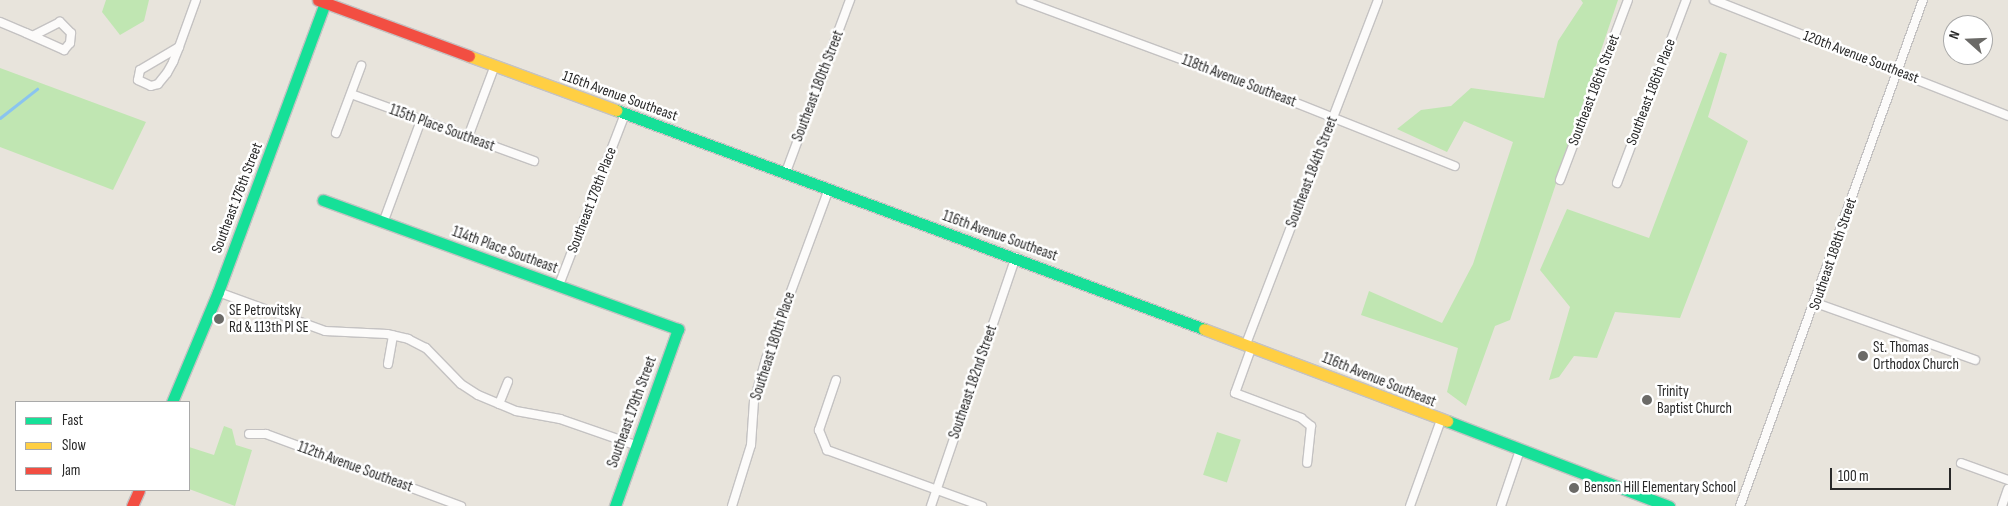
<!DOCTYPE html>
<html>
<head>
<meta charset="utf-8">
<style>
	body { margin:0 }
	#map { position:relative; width:2008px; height:506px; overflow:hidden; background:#e8e4dc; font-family:"Sofia Sans Condensed",sans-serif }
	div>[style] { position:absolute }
	.green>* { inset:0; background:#c0e6b2; transform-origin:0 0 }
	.stream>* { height:2.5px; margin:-1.25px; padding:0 1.25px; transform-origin:1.25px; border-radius:1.25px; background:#8ac4ef }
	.roads { filter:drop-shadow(1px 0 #c4c2c2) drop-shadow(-1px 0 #c4c2c2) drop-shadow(0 1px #c4c2c2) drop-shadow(0 -1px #c4c2c2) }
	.street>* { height:8px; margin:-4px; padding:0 4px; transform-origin:4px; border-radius:4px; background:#fcfbfa }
	.fast>* { height:11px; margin:-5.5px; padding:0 5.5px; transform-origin:5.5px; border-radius:5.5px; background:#16e098 }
	.slow>* { height:11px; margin:-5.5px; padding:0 5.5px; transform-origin:5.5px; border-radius:5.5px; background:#ffcf43 }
	.jam>* { height:11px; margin:-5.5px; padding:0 5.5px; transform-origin:5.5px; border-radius:5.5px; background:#f24e42 }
	.dots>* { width:14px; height:14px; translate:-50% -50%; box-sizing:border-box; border:2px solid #fff; border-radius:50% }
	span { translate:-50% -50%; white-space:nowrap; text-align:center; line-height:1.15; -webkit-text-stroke:5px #fff; paint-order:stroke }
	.street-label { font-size:15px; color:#282828 }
	.poi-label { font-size:15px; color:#282828 }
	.left { translate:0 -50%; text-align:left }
	.legend { position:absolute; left:15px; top:401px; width:175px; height:90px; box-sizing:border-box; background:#fff; border:1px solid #a9a9a9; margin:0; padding:6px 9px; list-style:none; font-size:15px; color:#282828 }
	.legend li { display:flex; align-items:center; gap:10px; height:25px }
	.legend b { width:25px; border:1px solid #a9a9a9 }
	.north { position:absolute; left:1943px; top:15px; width:50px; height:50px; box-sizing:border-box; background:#fff; border:1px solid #a9a9a9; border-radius:50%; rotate:290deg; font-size:14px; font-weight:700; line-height:20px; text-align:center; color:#282828 }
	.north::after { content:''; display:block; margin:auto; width:18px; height:22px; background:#6b6a67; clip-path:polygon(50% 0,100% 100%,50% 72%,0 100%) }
	.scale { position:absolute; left:1830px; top:468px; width:121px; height:22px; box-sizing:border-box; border:2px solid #282828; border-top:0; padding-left:6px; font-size:15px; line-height:18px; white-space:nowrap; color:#282828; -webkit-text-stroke:4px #fff; paint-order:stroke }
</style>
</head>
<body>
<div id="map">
	<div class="green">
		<div style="clip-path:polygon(106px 0,149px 0,144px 21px,120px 35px,102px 12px)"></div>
		<div style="clip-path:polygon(1581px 0,1618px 0,1510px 320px,1495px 326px,1466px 406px,1447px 392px,1458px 348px,1361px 315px,1369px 291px,1442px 323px,1473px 264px,1513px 142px,1464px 121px,1447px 152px,1397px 129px,1421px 110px,1451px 106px,1471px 88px,1544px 98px,1558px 41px,1583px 3px)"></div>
		<div style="clip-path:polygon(1720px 52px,1727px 54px,1708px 117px,1748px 141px,1680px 318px,1615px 312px,1597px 358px,1574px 356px,1559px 377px,1549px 380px,1570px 307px,1540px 270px,1567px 209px,1649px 238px)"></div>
		<div style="clip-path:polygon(0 68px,146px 122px,113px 190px,0 147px)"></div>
		<div style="clip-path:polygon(224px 426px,232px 429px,236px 445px,252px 450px,235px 506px,189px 489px,189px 447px,214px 455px)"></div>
		<div style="left:1217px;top:432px;width:25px;height:45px;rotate:18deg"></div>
	</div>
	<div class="stream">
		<div style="left:0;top:118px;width:47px;rotate:-38.1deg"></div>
	</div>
	<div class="roads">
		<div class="street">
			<div style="left:1021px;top:0;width:251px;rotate:20.3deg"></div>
			<div style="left:1256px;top:87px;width:214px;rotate:21.7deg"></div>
			<div style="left:1714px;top:0;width:316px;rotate:21.5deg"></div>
			<div style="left:0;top:22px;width:28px;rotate:23deg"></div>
			<div style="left:26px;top:33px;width:42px;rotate:24.1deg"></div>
			<div style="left:64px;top:50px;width:9px;rotate:-49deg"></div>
			<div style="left:70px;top:43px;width:10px;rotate:-84deg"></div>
			<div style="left:71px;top:33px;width:16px;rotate:-135deg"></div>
			<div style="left:60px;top:22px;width:30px;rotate:153deg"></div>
			<div style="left:179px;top:47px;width:45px;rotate:149.5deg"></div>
			<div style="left:140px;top:70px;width:10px;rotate:101deg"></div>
			<div style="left:138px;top:80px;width:14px;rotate:25deg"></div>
			<div style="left:151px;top:86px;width:7px;rotate:-16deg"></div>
			<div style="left:158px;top:84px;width:14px;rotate:-51deg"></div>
			<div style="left:167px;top:73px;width:13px;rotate:-61deg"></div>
			<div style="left:173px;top:62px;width:16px;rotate:-68deg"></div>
			<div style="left:179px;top:47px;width:50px;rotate:-70.1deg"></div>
			<div style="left:351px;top:94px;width:195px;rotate:20.1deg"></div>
			<div style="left:336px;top:133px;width:72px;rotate:-69.5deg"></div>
			<div style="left:468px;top:137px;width:77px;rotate:-69.4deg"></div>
			<div style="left:786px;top:172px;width:184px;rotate:-69.6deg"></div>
			<div style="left:1560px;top:180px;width:192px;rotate:-69.3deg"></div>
			<div style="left:1617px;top:183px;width:196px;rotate:-69.3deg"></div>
			<div style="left:383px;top:223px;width:110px;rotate:-69.7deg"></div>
			<div style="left:559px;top:285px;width:183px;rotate:-68.9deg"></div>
			<div style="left:218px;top:292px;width:114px;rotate:20deg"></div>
			<div style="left:325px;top:331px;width:62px;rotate:2.8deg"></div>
			<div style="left:387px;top:334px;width:22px;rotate:13deg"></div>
			<div style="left:408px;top:339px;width:20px;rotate:27deg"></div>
			<div style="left:426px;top:348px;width:50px;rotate:45.8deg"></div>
			<div style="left:461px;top:384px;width:20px;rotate:33deg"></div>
			<div style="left:478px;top:395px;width:41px;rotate:22.8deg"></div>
			<div style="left:516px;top:411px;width:45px;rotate:10.3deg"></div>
			<div style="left:560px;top:419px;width:79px;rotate:19.1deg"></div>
			<div style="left:1816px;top:303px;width:169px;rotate:19.7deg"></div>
			<div style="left:1246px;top:344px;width:368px;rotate:-69deg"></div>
			<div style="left:1252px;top:346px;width:50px;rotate:109.9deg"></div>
			<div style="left:1235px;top:393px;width:71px;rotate:20.7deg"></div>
			<div style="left:1301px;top:418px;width:13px;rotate:39deg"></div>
			<div style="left:1311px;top:426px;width:37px;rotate:96deg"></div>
			<div style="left:388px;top:364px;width:29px;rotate:-80deg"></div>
			<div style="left:836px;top:380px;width:53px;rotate:108.8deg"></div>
			<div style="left:819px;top:430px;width:22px;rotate:68deg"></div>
			<div style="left:827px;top:450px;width:165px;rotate:19.9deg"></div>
			<div style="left:499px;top:404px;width:24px;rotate:-68deg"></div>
			<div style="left:249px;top:434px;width:17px"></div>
			<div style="left:266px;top:434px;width:208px;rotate:20.3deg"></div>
			<div style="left:1961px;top:463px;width:50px;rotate:19.9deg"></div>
			<div style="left:732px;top:506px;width:64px;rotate:-72.7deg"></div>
			<div style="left:751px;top:445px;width:44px;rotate:-86.1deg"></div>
			<div style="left:754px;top:401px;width:44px;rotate:-74.1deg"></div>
			<div style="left:766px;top:359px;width:181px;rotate:-69.7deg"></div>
			<div style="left:931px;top:506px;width:263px;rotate:-71.2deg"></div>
			<div style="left:1410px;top:506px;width:91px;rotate:-70.2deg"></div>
			<div style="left:1501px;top:506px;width:59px;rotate:-71.3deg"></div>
			<div style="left:1740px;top:506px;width:538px;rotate:-70.12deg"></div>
			<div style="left:2002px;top:506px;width:18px;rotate:-71deg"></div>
		</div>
		<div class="fast">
			<div style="left:616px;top:110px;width:627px;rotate:20.43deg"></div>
			<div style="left:323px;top:200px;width:378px;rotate:20deg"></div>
			<div style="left:678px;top:329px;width:188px;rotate:109.6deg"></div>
			<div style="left:172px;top:402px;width:119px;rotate:-67.3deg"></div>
			<div style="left:218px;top:292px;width:311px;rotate:-69.7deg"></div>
			<div style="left:1447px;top:421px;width:238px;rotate:21deg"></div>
		</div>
		<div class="slow">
			<div style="left:469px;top:56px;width:157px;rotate:20.2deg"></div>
			<div style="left:1204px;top:329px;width:260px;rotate:20.7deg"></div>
		</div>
		<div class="jam">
			<div style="left:318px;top:0;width:161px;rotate:20.3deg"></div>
			<div style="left:132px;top:506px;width:17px;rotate:-66deg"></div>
		</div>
	</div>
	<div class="dots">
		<div style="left:219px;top:319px;background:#6b6a67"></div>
		<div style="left:1863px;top:356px;background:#6b6a67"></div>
		<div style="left:1647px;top:400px;background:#6b6a67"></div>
		<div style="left:1574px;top:488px;background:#6b6a67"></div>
	</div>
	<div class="street-label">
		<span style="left:1861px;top:57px;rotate:21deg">120th Avenue Southeast</span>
		<span style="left:1239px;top:81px;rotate:21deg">118th Avenue Southeast</span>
		<span style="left:818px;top:86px;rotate:-69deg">Southeast 180th Street</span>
		<span style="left:1594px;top:90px;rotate:-69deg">Southeast 186th Street</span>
		<span style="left:1651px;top:92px;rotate:-69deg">Southeast 186th Place</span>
		<span style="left:620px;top:96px;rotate:20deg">116th Avenue Southeast</span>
		<span style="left:442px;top:128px;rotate:20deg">115th Place Southeast</span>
		<span style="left:1312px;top:172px;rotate:-69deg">Southeast 184th Street</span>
		<span style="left:237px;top:198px;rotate:-69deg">Southeast 176th Street</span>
		<span style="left:592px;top:200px;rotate:-69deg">Southeast 178th Place</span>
		<span style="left:1000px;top:236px;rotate:20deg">116th Avenue Southeast</span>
		<span style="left:505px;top:250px;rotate:20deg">114th Place Southeast</span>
		<span style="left:1833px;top:254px;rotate:-71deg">Southeast 188th Street</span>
		<span style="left:773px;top:346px;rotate:-72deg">Southeast 180th Place</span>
		<span style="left:1379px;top:380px;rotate:22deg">116th Avenue Southeast</span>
		<span style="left:973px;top:382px;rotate:-71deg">Southeast 182nd Street</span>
		<span style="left:632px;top:412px;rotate:-70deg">Southeast 179th Street</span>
		<span style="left:355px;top:467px;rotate:20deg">112th Avenue Southeast</span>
	</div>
	<div class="poi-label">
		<span class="left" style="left:229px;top:319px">SE Petrovitsky<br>Rd &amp; 113th Pl SE</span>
		<span class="left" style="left:1873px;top:356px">St. Thomas<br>Orthodox Church</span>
		<span class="left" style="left:1657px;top:400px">Trinity<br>Baptist Church</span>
		<span class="left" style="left:1584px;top:488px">Benson Hill Elementary School</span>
	</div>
	<ul class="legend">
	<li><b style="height:6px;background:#16e098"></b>Fast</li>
	<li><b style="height:6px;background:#ffcf43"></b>Slow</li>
	<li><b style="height:6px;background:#f24e42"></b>Jam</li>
	</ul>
	<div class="north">N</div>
	<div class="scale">100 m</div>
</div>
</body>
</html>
